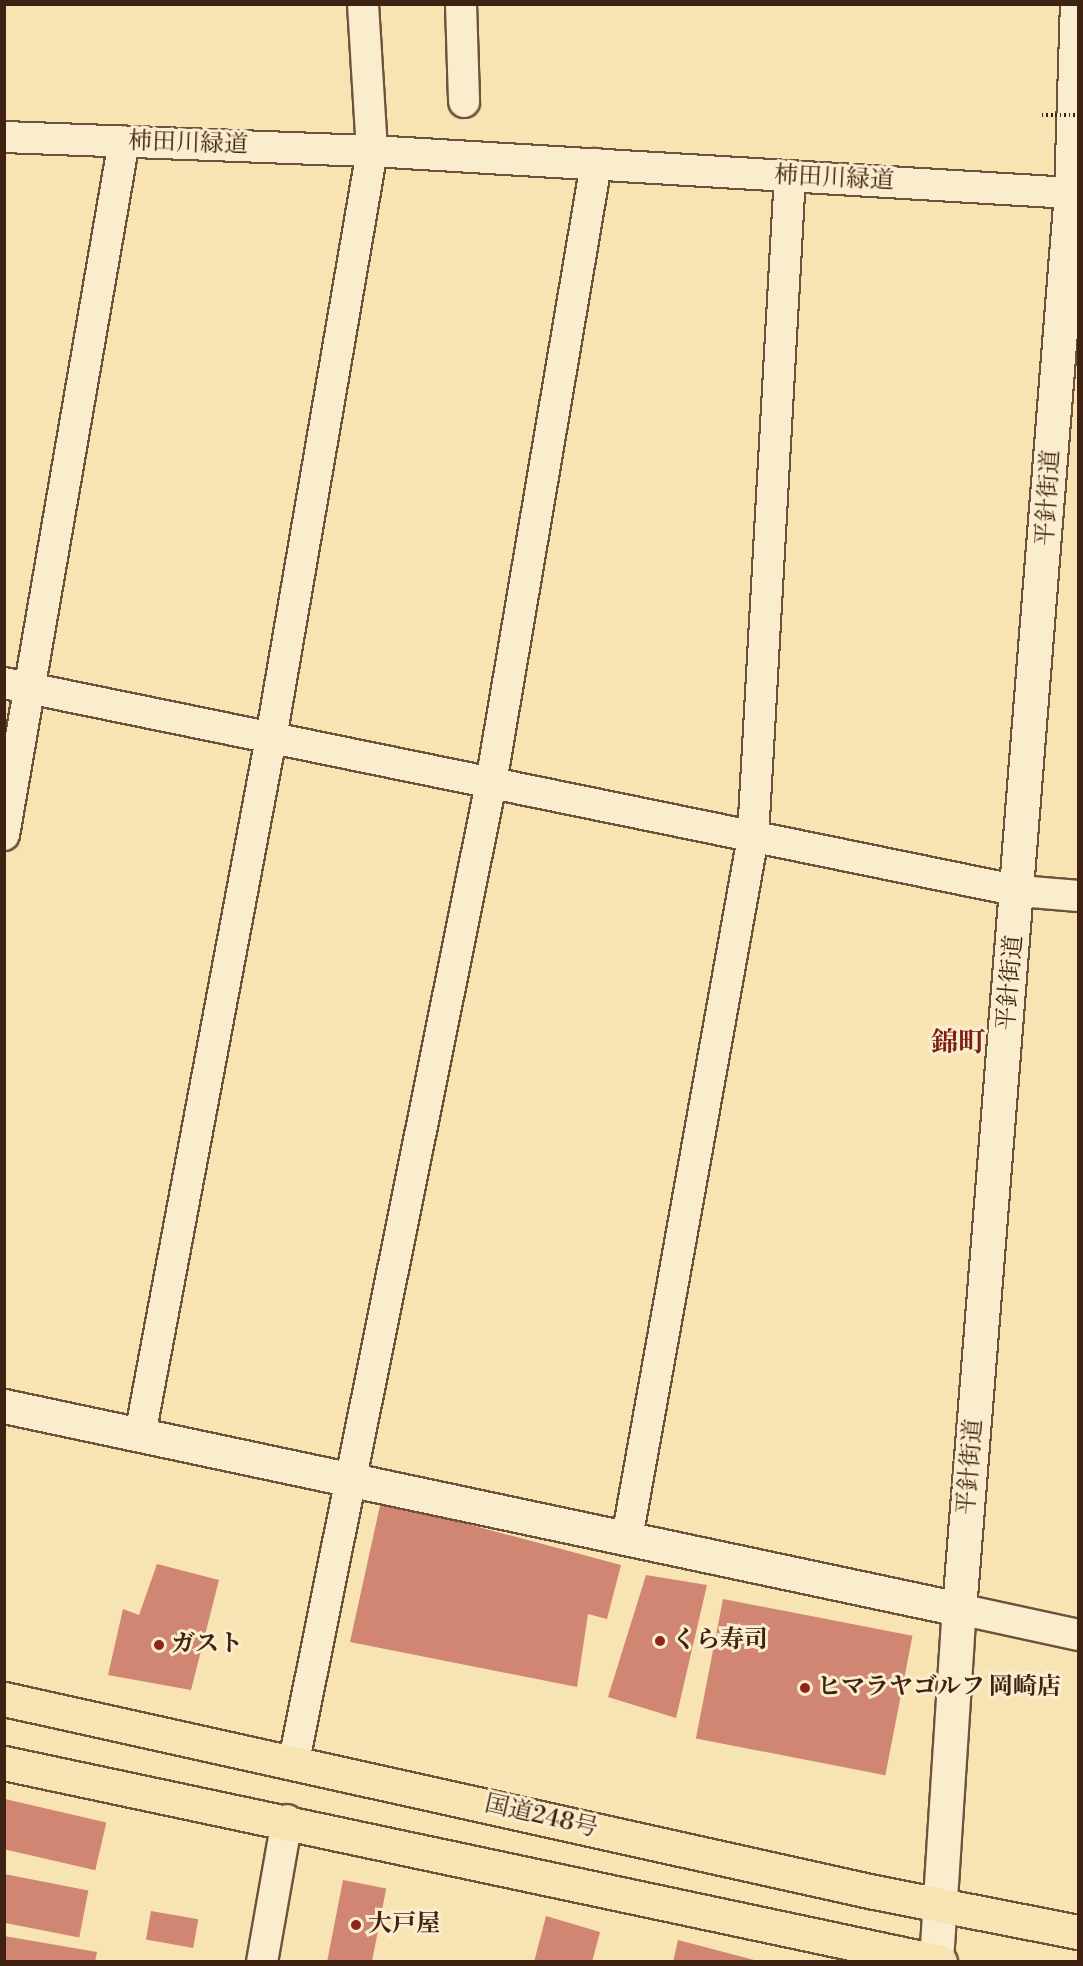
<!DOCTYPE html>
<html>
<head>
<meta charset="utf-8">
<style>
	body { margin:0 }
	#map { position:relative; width:1083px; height:1966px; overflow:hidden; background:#f8e3b3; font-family:"Libre Bodoni","Noto Serif JP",serif }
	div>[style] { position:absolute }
	.building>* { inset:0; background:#d08672; transform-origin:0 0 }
	.roads { filter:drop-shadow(2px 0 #6e523b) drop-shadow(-2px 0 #6e523b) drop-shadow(0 2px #6e523b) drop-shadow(0 -2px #6e523b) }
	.minor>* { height:30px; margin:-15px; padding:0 15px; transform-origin:15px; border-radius:15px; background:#faedce }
	.tertiary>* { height:33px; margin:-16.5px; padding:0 16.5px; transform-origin:16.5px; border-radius:16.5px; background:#faedce }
	.trunk>* { height:33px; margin:-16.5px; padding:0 16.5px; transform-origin:16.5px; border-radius:16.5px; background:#f8e3b3 }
	.path-bridge>* { height:4px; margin-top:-2px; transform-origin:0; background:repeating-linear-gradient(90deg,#402213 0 1.5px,transparent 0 4.5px) }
	.dots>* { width:16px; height:16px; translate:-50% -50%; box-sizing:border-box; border:3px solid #faedce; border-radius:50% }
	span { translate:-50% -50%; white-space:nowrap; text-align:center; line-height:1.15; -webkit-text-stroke:6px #faedce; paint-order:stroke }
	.street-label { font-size:24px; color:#402213 }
	.poi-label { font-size:24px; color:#402213; font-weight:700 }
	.left { translate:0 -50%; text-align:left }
	.quarter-label { font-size:27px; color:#7a1f14; font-weight:700 }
	.frame { position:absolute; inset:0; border:6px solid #402213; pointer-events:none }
</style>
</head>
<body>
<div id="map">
	<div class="building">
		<div style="clip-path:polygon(381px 1501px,621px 1565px,607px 1619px,588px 1614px,577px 1687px,350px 1642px)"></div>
		<div style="clip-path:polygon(157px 1564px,219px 1580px,191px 1690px,108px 1675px,123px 1609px,139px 1615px)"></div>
		<div style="clip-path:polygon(646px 1575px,707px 1585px,676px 1718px,608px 1697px)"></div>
		<div style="left:723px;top:1599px;width:193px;height:142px;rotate:11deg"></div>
		<div style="left:5px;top:1799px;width:104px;height:49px;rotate:13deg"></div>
		<div style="left:4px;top:1874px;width:86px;height:48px;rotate:11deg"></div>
		<div style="left:343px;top:1880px;width:44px;height:84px;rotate:11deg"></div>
		<div style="left:151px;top:1911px;width:48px;height:29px;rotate:10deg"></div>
		<div style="clip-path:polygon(546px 1916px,600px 1932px,592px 1962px,534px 1962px)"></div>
		<div style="clip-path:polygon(4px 1936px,97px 1952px,95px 1962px,4px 1962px)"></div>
		<div style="clip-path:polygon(678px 1940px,758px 1961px,758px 1962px,673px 1962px)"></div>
	</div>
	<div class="roads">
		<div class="minor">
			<div style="left:461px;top:4px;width:98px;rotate:88.2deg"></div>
			<div style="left:4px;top:137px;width:368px;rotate:2.2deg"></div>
			<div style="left:372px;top:151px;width:700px;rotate:3.44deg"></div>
			<div style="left:4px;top:683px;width:1036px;rotate:11.58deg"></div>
			<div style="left:1019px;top:891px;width:59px;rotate:4.8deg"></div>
			<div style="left:4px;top:835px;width:704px;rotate:-80.19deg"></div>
			<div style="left:140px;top:1435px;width:709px;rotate:-79.36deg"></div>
			<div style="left:271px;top:738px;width:596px;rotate:-80.24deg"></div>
			<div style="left:372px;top:151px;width:147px;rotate:-93.5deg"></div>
			<div style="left:627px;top:1538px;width:712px;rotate:-79.81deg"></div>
			<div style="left:753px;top:837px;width:662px;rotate:-86.8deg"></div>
			<div style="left:959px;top:1609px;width:122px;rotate:12.3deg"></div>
			<div style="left:294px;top:1761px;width:998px;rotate:-78.61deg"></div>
			<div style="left:491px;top:783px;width:628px;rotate:-80.37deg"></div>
			<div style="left:262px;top:1962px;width:144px;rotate:-80deg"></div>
		</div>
		<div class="tertiary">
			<div style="left:4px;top:1406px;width:976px;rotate:12deg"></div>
			<div style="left:936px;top:1961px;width:353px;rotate:-86.3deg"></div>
			<div style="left:959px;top:1609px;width:1420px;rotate:-85.48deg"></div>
			<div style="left:1071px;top:193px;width:189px;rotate:-88.2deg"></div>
		</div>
		<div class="trunk">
			<div style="left:4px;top:1699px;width:891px;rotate:12.51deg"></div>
			<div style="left:874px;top:1892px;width:208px;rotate:11.1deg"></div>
			<div style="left:4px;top:1763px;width:957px;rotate:12deg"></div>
		</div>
	</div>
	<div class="path-bridge">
		<div style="left:1042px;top:115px;width:36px"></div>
	</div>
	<div class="dots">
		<div style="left:660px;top:1641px;background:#8f2418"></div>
		<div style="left:159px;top:1645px;background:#8f2418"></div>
		<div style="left:805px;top:1688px;background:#8f2418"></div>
		<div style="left:356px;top:1925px;background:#8f2418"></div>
	</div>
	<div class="street-label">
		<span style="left:188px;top:144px;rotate:2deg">柿田川緑道</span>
		<span style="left:834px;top:179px;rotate:3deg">柿田川緑道</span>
		<span style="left:1049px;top:498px;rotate:-86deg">平針街道</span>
		<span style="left:1011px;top:983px;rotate:-85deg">平針街道</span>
		<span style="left:971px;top:1467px;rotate:-85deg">平針街道</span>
		<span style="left:541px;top:1817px;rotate:13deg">国道248号</span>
	</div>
	<div class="poi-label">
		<span class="left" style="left:672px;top:1641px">くら寿司</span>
		<span class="left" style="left:171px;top:1645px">ガスト</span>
		<span class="left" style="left:817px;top:1688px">ヒマラヤゴルフ 岡崎店</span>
		<span class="left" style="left:368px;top:1925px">大戸屋</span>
	</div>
	<div class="quarter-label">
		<span style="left:958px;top:1044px">錦町</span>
	</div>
	<div class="frame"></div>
</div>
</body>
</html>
